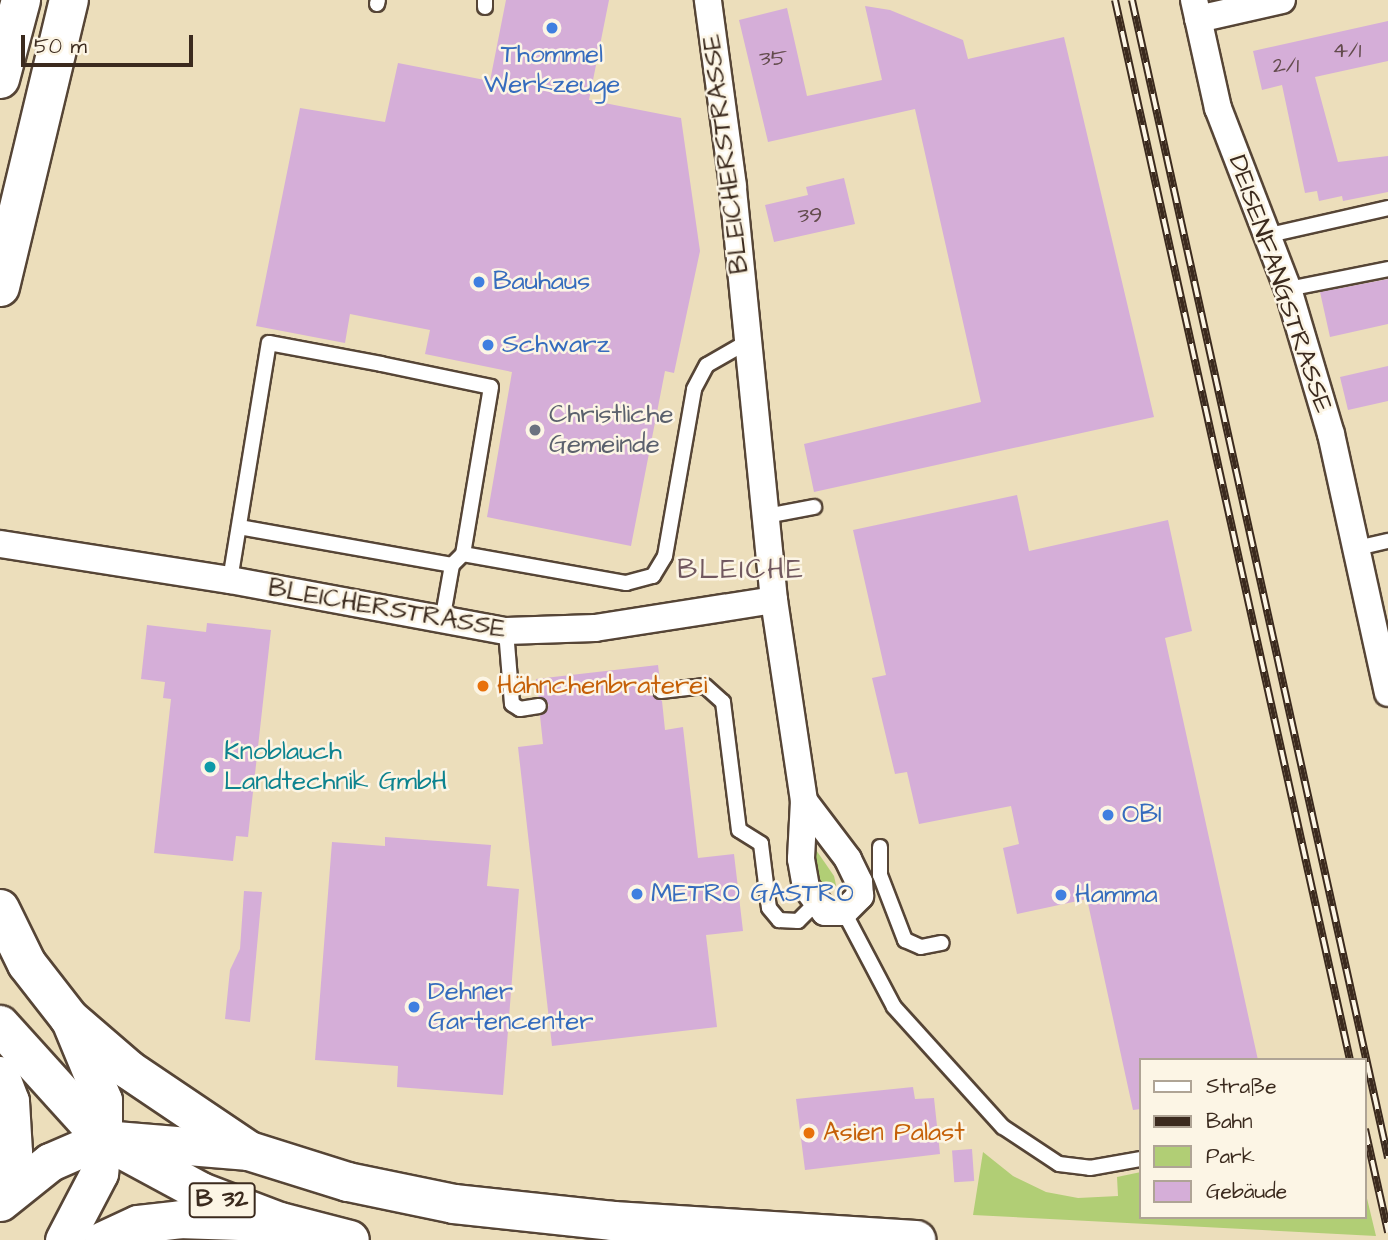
<!DOCTYPE html>
<html>
<head>
<meta charset="utf-8">
<style>
	body { margin:0 }
	#map { position:relative; width:1388px; height:1240px; overflow:hidden; background:#ecdebb; font-family:"Architects Daughter",sans-serif }
	div>[style] { position:absolute }
	.green>* { inset:0; background:#b1ce75 }
	.building>* { inset:0; background:#d5aed8; transform-origin:0 0 }
	.roads { filter:drop-shadow(2px 0 #564536) drop-shadow(-2px 0 #564536) drop-shadow(0 2px #564536) drop-shadow(0 -2px #564536) }
	.lane>* { height:14px; margin:-7px; padding:0 7px; transform-origin:7px; border-radius:7px; background:#fff }
	.street>* { height:26px; margin:-13px; padding:0 13px; transform-origin:13px; border-radius:13px; background:#fff }
	.secondary>* { height:37px; margin:-18.5px; padding:0 18.5px; transform-origin:18.5px; border-radius:18.5px; background:#fff }
	.primary>* { height:38px; margin:-19px; padding:0 19px; transform-origin:19px; border-radius:19px; background:#fff }
	.rail>* { height:8px; margin-top:-4px; transform-origin:0; background:repeating-linear-gradient(90deg,#fcf5e5 0 16px,#3b2a1e 0 32px); box-sizing:border-box; border-block:2px solid #3b2a1e }
	.dots>* { width:19px; height:19px; translate:-50% -50%; box-sizing:border-box; border:4px solid #fcf5e5; border-radius:50% }
	span { translate:-50% -50%; white-space:nowrap; text-align:center; line-height:1.15; -webkit-text-stroke:5px #fcf5e5; paint-order:stroke }
	.number-label { font-size:23px; color:#624b4c }
	.number-label span { -webkit-text-stroke-width:0 }
	.shield-label span { padding:2px 5px; background:#fcf5e5; border:2px solid; border-radius:5px; -webkit-text-stroke-width:0 }
	.shield-label { font-size:24px; color:#3b2a1e; font-weight:700 }
	.shop-label { font-size:26px; color:#366cbe }
	.left { translate:0 -50%; text-align:left }
	.street-label { font-size:26px; color:#3b2a1e }
	.worship-label { font-size:26px; color:#5b616d }
	.food-label { font-size:26px; color:#c56008 }
	.culture-label { font-size:26px; color:#0d838f }
	.neighbourhood-label { font-size:28px; color:#71585f; letter-spacing:2px }
	.legend { position:absolute; left:1139px; top:1058px; width:228px; height:161px; box-sizing:border-box; background:#fcf5e5; border:2px solid #afa495; margin:0; padding:9px 12px; list-style:none; font-size:21px; color:#3b2a1e }
	.legend li { display:flex; align-items:center; gap:14px; height:35px }
	.legend b { width:35px; border:2px solid #afa495 }
	.scale { position:absolute; left:21px; top:35px; width:172px; height:32px; box-sizing:border-box; border:4px solid #3b2a1e; border-top:0; padding-left:9px; font-size:21px; line-height:24px; white-space:nowrap; color:#3b2a1e; -webkit-text-stroke:5px #fcf5e5; paint-order:stroke }
</style>
</head>
<body>
<div id="map">
	<div class="green">
		<div style="clip-path:polygon(814px 847px,834px 876px,836px 885px,832px 891px,823px 892px,817px 880px)"></div>
		<div style="clip-path:polygon(983px 1152px,1013px 1176px,1046px 1192px,1078px 1198px,1118px 1196px,1117px 1177px,1141px 1172px,1141px 1217px,1365px 1217px,1365px 1190px,1376px 1236px,973px 1215px)"></div>
	</div>
	<div class="building">
		<div style="clip-path:polygon(506px 0,609px 0,589px 100px,681px 118px,700px 251px,674px 373px,665px 371px,631px 546px,487px 517px,512px 372px,425px 354px,430px 330px,350px 314px,345px 343px,256px 326px,300px 108px,385px 122px,398px 63px,490px 81px)"></div>
		<div style="clip-path:polygon(865px 6px,890px 10px,963px 40px,968px 59px,1064px 37px,1154px 417px,814px 492px,804px 444px,981px 402px,915px 109px,768px 142px,739px 20px,787px 8px,807px 96px,882px 80px)"></div>
		<div style="clip-path:polygon(1388px 21px,1388px 61px,1315px 77px,1338px 162px,1388px 156px,1388px 192px,1343px 201px,1342px 196px,1319px 201px,1317px 191px,1305px 193px,1282px 85px,1262px 90px,1253px 51px)"></div>
		<div style="clip-path:polygon(844px 178px,855px 224px,774px 242px,765px 205px,808px 195px,806px 187px)"></div>
		<div style="clip-path:polygon(1388px 279px,1388px 324px,1330px 337px,1320px 292px)"></div>
		<div style="clip-path:polygon(1388px 366px,1388px 401px,1348px 410px,1340px 377px)"></div>
		<div style="clip-path:polygon(1017px 495px,1029px 551px,1168px 520px,1192px 631px,1165px 638px,1258px 1060px,1141px 1060px,1141px 1109px,1133px 1110px,1087px 899px,1017px 914px,1003px 848px,1019px 844px,1011px 806px,919px 824px,907px 772px,895px 774px,872px 678px,886px 675px,853px 530px)"></div>
		<div style="clip-path:polygon(207px 623px,271px 630px,248px 837px,236px 836px,233px 861px,154px 853px,171px 699px,163px 698px,165px 682px,141px 679px,147px 625px,206px 632px)"></div>
		<div style="clip-path:polygon(658px 665px,660px 681px,652px 693px,662px 701px,665px 730px,683px 727px,698px 858px,734px 854px,743px 931px,706px 935px,717px 1027px,552px 1046px,518px 747px,543px 744px,540px 716px,549px 705px,538px 696px,536px 679px)"></div>
		<div style="clip-path:polygon(385px 837px,491px 845px,487px 886px,519px 889px,503px 1095px,397px 1087px,398px 1066px,315px 1060px,332px 842px,385px 846px)"></div>
		<div style="clip-path:polygon(244px 891px,262px 892px,250px 1022px,225px 1019px,230px 970px,240px 949px)"></div>
		<div style="clip-path:polygon(913px 1087px,915px 1099px,934px 1098px,940px 1154px,805px 1170px,796px 1099px)"></div>
		<div style="left:972px;top:1149px;width:32px;height:20px;rotate:86deg"></div>
	</div>
	<div class="roads">
		<div class="lane">
			<div style="left:377px;top:4px;width:4px;rotate:-76deg"></div>
			<div style="left:485px;top:7px;width:7px;rotate:-90deg"></div>
			<div style="left:1265px;top:236px;width:126px;rotate:-12.8deg"></div>
			<div style="left:1288px;top:289px;width:102px;rotate:-11.3deg"></div>
			<div style="left:766px;top:516px;width:49px;rotate:-10.6deg"></div>
			<div style="left:239px;top:527px;width:216px;rotate:10.1deg"></div>
			<div style="left:1357px;top:548px;width:32px;rotate:-13deg"></div>
			<div style="left:463px;top:554px;width:166px;rotate:10.1deg"></div>
			<div style="left:626px;top:583px;width:28px;rotate:-15deg"></div>
			<div style="left:653px;top:576px;width:23px;rotate:-59deg"></div>
			<div style="left:665px;top:556px;width:169px;rotate:-80.1deg"></div>
			<div style="left:694px;top:389px;width:27px;rotate:-62deg"></div>
			<div style="left:707px;top:365px;width:46px;rotate:-29.9deg"></div>
			<div style="left:230px;top:580px;width:240px;rotate:-80.7deg"></div>
			<div style="left:269px;top:343px;width:114px;rotate:10.6deg"></div>
			<div style="left:381px;top:364px;width:112px;rotate:11.8deg"></div>
			<div style="left:491px;top:387px;width:169px;rotate:99.5deg"></div>
			<div style="left:463px;top:554px;width:16px;rotate:135deg"></div>
			<div style="left:452px;top:565px;width:57px;rotate:100.1deg"></div>
			<div style="left:506px;top:631px;width:73px;rotate:85.3deg"></div>
			<div style="left:512px;top:704px;width:9px;rotate:32deg"></div>
			<div style="left:520px;top:709px;width:19px;rotate:-9deg"></div>
			<div style="left:661px;top:691px;width:44px;rotate:-6.5deg"></div>
			<div style="left:705px;top:686px;width:24px;rotate:42deg"></div>
			<div style="left:723px;top:702px;width:129px;rotate:82.9deg"></div>
			<div style="left:739px;top:830px;width:26px;rotate:32deg"></div>
			<div style="left:761px;top:844px;width:64px;rotate:82.9deg"></div>
			<div style="left:769px;top:908px;width:16px;rotate:50deg"></div>
			<div style="left:779px;top:920px;width:19px;rotate:3deg"></div>
			<div style="left:798px;top:921px;width:24px;rotate:-45deg"></div>
			<div style="left:880px;top:847px;width:28px;rotate:90deg"></div>
			<div style="left:880px;top:875px;width:70px;rotate:69deg"></div>
			<div style="left:905px;top:940px;width:17px;rotate:24deg"></div>
			<div style="left:921px;top:947px;width:21px;rotate:-11deg"></div>
			<div style="left:844px;top:912px;width:107px;rotate:62.2deg"></div>
			<div style="left:894px;top:1007px;width:162px;rotate:47.8deg"></div>
			<div style="left:1003px;top:1127px;width:67px;rotate:33.5deg"></div>
			<div style="left:1059px;top:1164px;width:31px;rotate:7deg"></div>
			<div style="left:1090px;top:1168px;width:52px;rotate:-10deg"></div>
		</div>
		<div class="street">
			<div style="left:1194px;top:0;width:111px;rotate:77.5deg"></div>
			<div style="left:1218px;top:108px;width:194px;rotate:68.9deg"></div>
			<div style="left:1288px;top:289px;width:151px;rotate:73.5deg"></div>
			<div style="left:1331px;top:434px;width:265px;rotate:77.6deg"></div>
			<div style="left:1198px;top:19px;width:86px;rotate:-12.7deg"></div>
			<div style="left:0;top:544px;width:233px;rotate:8.9deg"></div>
			<div style="left:230px;top:580px;width:281px;rotate:10.5deg"></div>
			<div style="left:506px;top:631px;width:89px;rotate:-1.9deg"></div>
			<div style="left:595px;top:628px;width:181px;rotate:-8.9deg"></div>
			<div style="left:774px;top:600px;width:416px;rotate:-95.7deg"></div>
			<div style="left:733px;top:186px;width:188px;rotate:-97.7deg"></div>
			<div style="left:774px;top:600px;width:203px;rotate:81.5deg"></div>
			<div style="left:804px;top:801px;width:58px;rotate:93deg"></div>
			<div style="left:801px;top:859px;width:28px;rotate:80deg"></div>
			<div style="left:806px;top:887px;width:31px;rotate:53deg"></div>
			<div style="left:825px;top:912px;width:19px"></div>
			<div style="left:844px;top:912px;width:23px;rotate:-45deg"></div>
			<div style="left:860px;top:896px;width:14px;rotate:-94deg"></div>
			<div style="left:859px;top:882px;width:25px;rotate:-116deg"></div>
			<div style="left:848px;top:859px;width:73px;rotate:-127.2deg"></div>
		</div>
		<div class="secondary">
			<div style="left:0;top:1075px;width:28px;rotate:69deg"></div>
			<div style="left:10px;top:1101px;width:51px;rotate:86.6deg"></div>
			<div style="left:13px;top:1152px;width:48px;rotate:103.2deg"></div>
			<div style="left:0;top:1202px;width:64px;rotate:-38.7deg"></div>
			<div style="left:50px;top:1162px;width:58px;rotate:-23.5deg"></div>
			<div style="left:103px;top:1139px;width:146px;rotate:4.7deg"></div>
			<div style="left:64px;top:1240px;width:76px;rotate:-62.4deg"></div>
			<div style="left:99px;top:1173px;width:34px;rotate:-83deg"></div>
			<div style="left:103px;top:1139px;width:39px;rotate:-90deg"></div>
			<div style="left:103px;top:1100px;width:89px;rotate:-112.5deg"></div>
			<div style="left:103px;top:1240px;width:38px;rotate:-25deg"></div>
			<div style="left:138px;top:1224px;width:43px;rotate:-6.6deg"></div>
			<div style="left:181px;top:1219px;width:92px;rotate:1.9deg"></div>
		</div>
		<div class="primary">
			<div style="left:0;top:79px;width:82px;rotate:-75.1deg"></div>
			<div style="left:0;top:287px;width:295px;rotate:-76.5deg"></div>
			<div style="left:0;top:909px;width:61px;rotate:63.9deg"></div>
			<div style="left:27px;top:964px;width:68px;rotate:52.1deg"></div>
			<div style="left:69px;top:1018px;width:79px;rotate:40.9deg"></div>
			<div style="left:129px;top:1070px;width:145px;rotate:34deg"></div>
			<div style="left:249px;top:1151px;width:104px;rotate:17.4deg"></div>
			<div style="left:348px;top:1182px;width:108px;rotate:11.7deg"></div>
			<div style="left:454px;top:1204px;width:160px;rotate:6.1deg"></div>
			<div style="left:613px;top:1221px;width:304px;rotate:3.6deg"></div>
			<div style="left:0;top:1025px;width:154px;rotate:47.9deg"></div>
			<div style="left:103px;top:1139px;width:111px;rotate:28.4deg"></div>
			<div style="left:201px;top:1192px;width:85px;rotate:20.8deg"></div>
			<div style="left:280px;top:1222px;width:72px;rotate:14.4deg"></div>
		</div>
	</div>
	<div class="rail">
		<div style="left:1115px;top:0;width:1086px;rotate:77.5deg"></div>
		<div style="left:1132px;top:0;width:1186px;rotate:77.53deg"></div>
		<div style="left:1365px;top:1129px;width:106px;rotate:77.4deg"></div>
	</div>
	<div class="dots">
		<div style="left:552px;top:28px;background:#3f7fe0"></div>
		<div style="left:479px;top:282px;background:#3f7fe0"></div>
		<div style="left:488px;top:345px;background:#3f7fe0"></div>
		<div style="left:535px;top:430px;background:#6b7280"></div>
		<div style="left:483px;top:686px;background:#e8710a"></div>
		<div style="left:210px;top:767px;background:#0f9aa8"></div>
		<div style="left:1108px;top:815px;background:#3f7fe0"></div>
		<div style="left:637px;top:894px;background:#3f7fe0"></div>
		<div style="left:1061px;top:895px;background:#3f7fe0"></div>
		<div style="left:414px;top:1007px;background:#3f7fe0"></div>
		<div style="left:809px;top:1133px;background:#e8710a"></div>
	</div>
	<div class="number-label">
		<span style="left:1347px;top:50px">4/1</span>
		<span style="left:773px;top:58px">35</span>
		<span style="left:1286px;top:65px">2/1</span>
		<span style="left:810px;top:215px">39</span>
	</div>
	<div class="shield-label">
		<span style="left:222px;top:1200px">B 32</span>
	</div>
	<div class="shop-label">
		<span style="left:552px;top:70px">Thommel<br>Werkzeuge</span>
		<span class="left" style="left:493px;top:282px">Bauhaus</span>
		<span class="left" style="left:502px;top:345px">Schwarz</span>
		<span class="left" style="left:1122px;top:815px">OBI</span>
		<span class="left" style="left:651px;top:894px">METRO GASTRO</span>
		<span class="left" style="left:1075px;top:895px">Hamma</span>
		<span class="left" style="left:428px;top:1007px">Dehner<br>Gartencenter</span>
	</div>
	<div class="street-label">
		<span style="left:726px;top:154px;rotate:-97deg">BLEICHERSTRASSE</span>
		<span style="left:1280px;top:284px;rotate:71deg">DEISENFANGSTRASSE</span>
		<span style="left:387px;top:609px;rotate:10deg">BLEICHERSTRASSE</span>
	</div>
	<div class="worship-label">
		<span class="left" style="left:549px;top:430px">Christliche<br>Gemeinde</span>
	</div>
	<div class="food-label">
		<span class="left" style="left:497px;top:686px">Hähnchenbraterei</span>
		<span class="left" style="left:823px;top:1133px">Asien Palast</span>
	</div>
	<div class="culture-label">
		<span class="left" style="left:224px;top:767px">Knoblauch<br>Landtechnik GmbH</span>
	</div>
	<div class="neighbourhood-label">
		<span style="left:741px;top:570px">BLEICHE</span>
	</div>
	<ul class="legend">
	<li><b style="height:9px;background:#fff"></b>Straße</li>
	<li><b style="height:9px;background:#3b2a1e"></b>Bahn</li>
	<li><b style="height:19px;background:#b1ce75"></b>Park</li>
	<li><b style="height:19px;background:#d5aed8"></b>Gebäude</li>
	</ul>
	<div class="scale">50 m</div>
</div>
</body>
</html>
